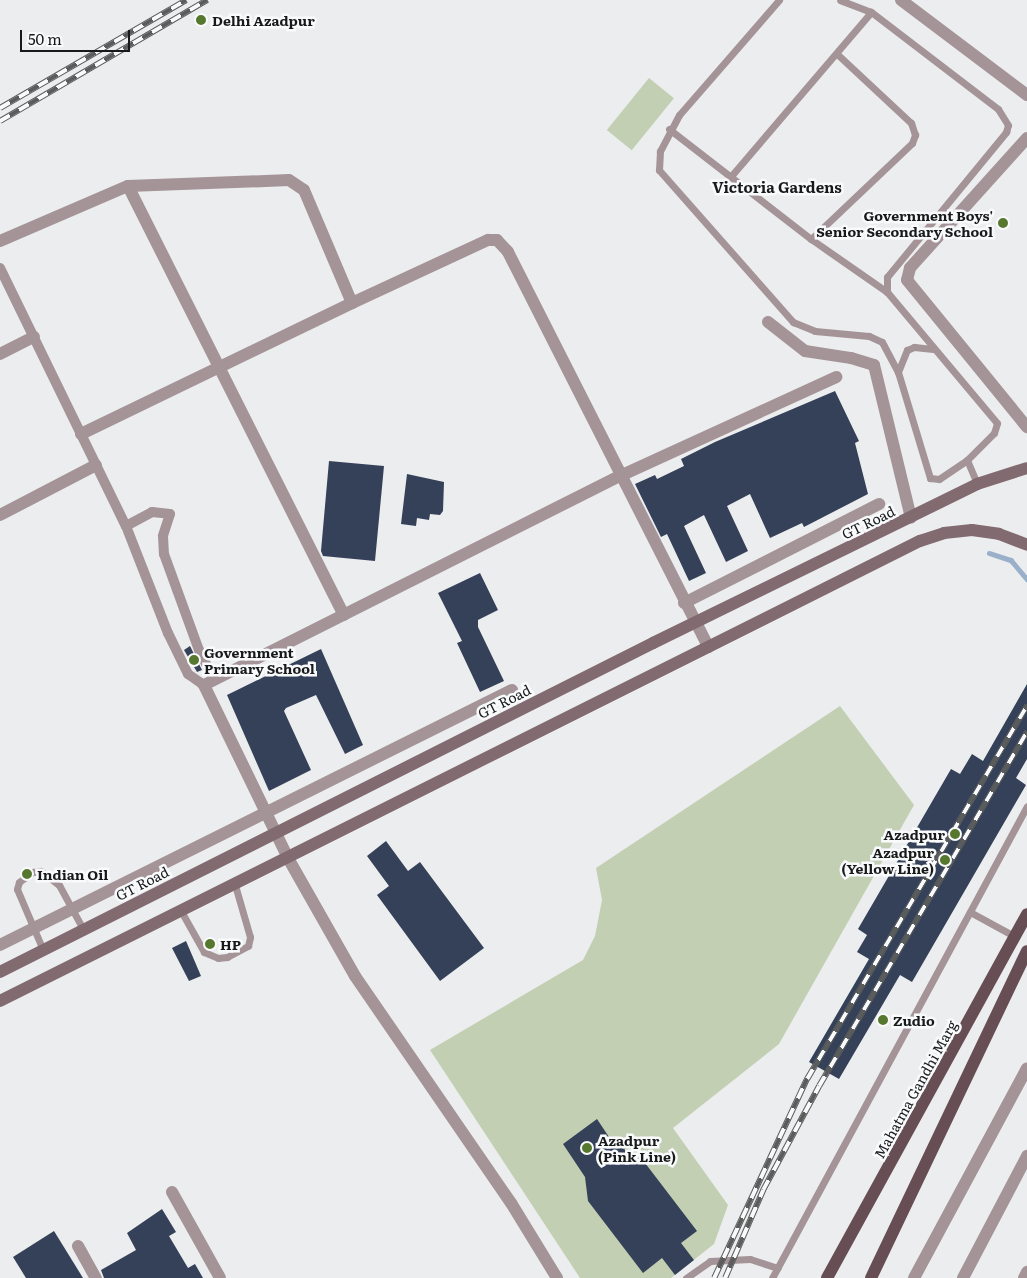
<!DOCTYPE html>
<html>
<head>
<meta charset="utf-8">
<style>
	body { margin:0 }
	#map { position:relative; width:1027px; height:1278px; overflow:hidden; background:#ecedee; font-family:Literata,serif }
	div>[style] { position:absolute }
	.green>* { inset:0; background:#c2cfb3; transform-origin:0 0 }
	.stream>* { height:4.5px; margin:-2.25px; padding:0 2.25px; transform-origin:2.25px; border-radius:2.25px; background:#9ab0ca }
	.building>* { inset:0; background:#344158 }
	.service>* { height:7px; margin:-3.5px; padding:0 3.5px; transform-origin:3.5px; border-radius:3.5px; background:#a49498 }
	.pedestrian>* { height:10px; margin:-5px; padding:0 5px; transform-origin:5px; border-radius:5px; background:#a49498 }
	.minor>* { height:12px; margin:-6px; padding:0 6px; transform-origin:6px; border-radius:6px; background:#a49498 }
	.secondary>* { height:12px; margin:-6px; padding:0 6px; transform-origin:6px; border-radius:6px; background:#816a70 }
	.primary>* { height:12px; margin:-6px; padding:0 6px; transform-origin:6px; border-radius:6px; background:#674d54 }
	.rail>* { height:5.5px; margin-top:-2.75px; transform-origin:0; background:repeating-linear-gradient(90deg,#f9fafc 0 11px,#5b5c5c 0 22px); box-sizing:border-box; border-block:1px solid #5b5c5c }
	.dots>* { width:14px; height:14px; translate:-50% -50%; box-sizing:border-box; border:2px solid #f9fafc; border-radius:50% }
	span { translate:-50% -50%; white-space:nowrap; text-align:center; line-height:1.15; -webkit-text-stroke:5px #f9fafc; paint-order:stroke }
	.poi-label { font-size:14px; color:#181919; font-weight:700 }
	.left { translate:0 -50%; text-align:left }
	.right { translate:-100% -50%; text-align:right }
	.street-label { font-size:14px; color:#181919 }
	.neighbourhood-label { font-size:15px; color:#181919; font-weight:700 }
	.scale { position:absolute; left:20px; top:30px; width:110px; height:22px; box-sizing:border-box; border:2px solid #181919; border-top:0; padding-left:6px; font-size:15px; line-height:18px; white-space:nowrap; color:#181919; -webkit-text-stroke:4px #f9fafc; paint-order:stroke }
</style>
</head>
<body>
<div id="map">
	<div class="green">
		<div style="left:649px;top:78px;width:32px;height:67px;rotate:39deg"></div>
		<div style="clip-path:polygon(840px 706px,914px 805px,779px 1044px,673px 1128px,728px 1205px,714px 1244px,671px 1278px,580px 1278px,430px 1050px,583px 960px,595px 936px,602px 900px,596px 868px)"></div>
	</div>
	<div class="stream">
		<div style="left:989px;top:553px;width:23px;rotate:18deg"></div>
		<div style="left:1011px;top:560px;width:25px;rotate:50deg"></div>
	</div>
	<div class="building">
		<div style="clip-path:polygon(835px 391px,859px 441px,855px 443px,868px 494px,804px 527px,802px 523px,770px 538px,750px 494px,727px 506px,748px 551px,726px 562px,704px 515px,684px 526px,706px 573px,689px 581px,667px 534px,661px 537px,635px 484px,655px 475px,657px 479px,684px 466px,681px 459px,715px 442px)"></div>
		<div style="clip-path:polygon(329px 461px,384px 466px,375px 561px,323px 556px,321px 551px)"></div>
		<div style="clip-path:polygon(407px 474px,444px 482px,443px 511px,440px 515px,430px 514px,429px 520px,417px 518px,416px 526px,401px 524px)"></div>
		<div style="clip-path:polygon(480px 573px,498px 610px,478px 620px,478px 627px,504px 681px,480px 692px,457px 643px,462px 641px,438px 593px)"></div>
		<div style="clip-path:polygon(190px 646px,202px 670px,197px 672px,184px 650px)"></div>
		<div style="clip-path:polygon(321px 649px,363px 745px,345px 754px,316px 695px,286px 708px,284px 711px,311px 770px,269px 791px,227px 695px)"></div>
		<div style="clip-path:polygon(1027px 684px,1027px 759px,1016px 778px,1026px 785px,912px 982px,900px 975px,839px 1079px,809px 1062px,869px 959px,857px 952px,867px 935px,858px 929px,951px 769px,960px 774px,972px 754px,983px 761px)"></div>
		<div style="clip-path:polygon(386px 841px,408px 871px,420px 862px,484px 948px,440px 981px,377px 895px,389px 886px,367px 856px)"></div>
		<div style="clip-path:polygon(186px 941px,201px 976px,189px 981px,172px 948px)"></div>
		<div style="clip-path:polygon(597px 1119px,613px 1143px,642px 1159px,697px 1231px,681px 1243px,694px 1260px,675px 1275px,662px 1258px,643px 1273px,588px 1201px,585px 1177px,563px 1144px)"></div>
		<div style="clip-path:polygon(162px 1209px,176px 1232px,169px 1236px,188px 1268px,195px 1264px,203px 1278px,104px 1278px,101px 1270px,136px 1250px,127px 1233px)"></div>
		<div style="clip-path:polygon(54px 1231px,83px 1278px,26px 1278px,13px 1257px)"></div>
	</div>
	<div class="service">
		<div style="left:779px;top:0;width:152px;rotate:131deg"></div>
		<div style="left:679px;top:115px;width:41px;rotate:117.8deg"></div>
		<div style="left:660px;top:151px;width:19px;rotate:93deg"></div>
		<div style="left:659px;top:170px;width:203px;rotate:48.6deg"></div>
		<div style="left:793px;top:322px;width:24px;rotate:22deg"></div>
		<div style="left:815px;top:331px;width:54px;rotate:5.3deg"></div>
		<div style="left:869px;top:336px;width:14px;rotate:25deg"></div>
		<div style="left:882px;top:342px;width:34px;rotate:62deg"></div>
		<div style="left:898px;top:372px;width:111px;rotate:73.2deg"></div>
		<div style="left:930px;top:478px;width:9px;rotate:6deg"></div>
		<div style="left:939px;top:479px;width:34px;rotate:-34deg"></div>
		<div style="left:967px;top:460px;width:38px;rotate:-45deg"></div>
		<div style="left:994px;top:433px;width:10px;rotate:-73deg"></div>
		<div style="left:997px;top:423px;width:171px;rotate:-130deg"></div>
		<div style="left:887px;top:292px;width:15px;rotate:-90deg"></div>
		<div style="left:887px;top:277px;width:188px;rotate:-50.6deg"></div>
		<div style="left:1006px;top:132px;width:7px;rotate:-74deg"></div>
		<div style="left:1008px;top:125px;width:19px;rotate:-122deg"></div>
		<div style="left:998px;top:109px;width:160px;rotate:-142.6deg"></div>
		<div style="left:871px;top:12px;width:33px;rotate:-159deg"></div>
		<div style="left:669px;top:129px;width:180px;rotate:37.8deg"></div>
		<div style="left:811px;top:239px;width:93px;rotate:34.9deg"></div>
		<div style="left:732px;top:175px;width:214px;rotate:-49.5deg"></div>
		<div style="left:811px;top:239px;width:139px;rotate:-43.5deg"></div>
		<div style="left:912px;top:143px;width:9px;rotate:-69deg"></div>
		<div style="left:915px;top:135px;width:13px;rotate:-108deg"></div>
		<div style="left:911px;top:123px;width:100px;rotate:-137deg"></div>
		<div style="left:898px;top:372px;width:24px;rotate:-68deg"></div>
		<div style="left:907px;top:350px;width:8px;rotate:-23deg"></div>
		<div style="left:914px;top:347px;width:19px;rotate:6deg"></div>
		<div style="left:967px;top:460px;width:26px;rotate:67deg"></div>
		<div style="left:181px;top:911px;width:47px;rotate:60.7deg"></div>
		<div style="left:204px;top:952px;width:15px;rotate:23deg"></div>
		<div style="left:218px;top:958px;width:9px;rotate:-6deg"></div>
		<div style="left:227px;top:957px;width:24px;rotate:-28deg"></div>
		<div style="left:248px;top:946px;width:9px;rotate:-77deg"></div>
		<div style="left:250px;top:937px;width:54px;rotate:-106.1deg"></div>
		<div style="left:970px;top:912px;width:52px;rotate:28.5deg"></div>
		<div style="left:43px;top:950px;width:66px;rotate:-113.1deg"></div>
		<div style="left:17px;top:889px;width:7px;rotate:-74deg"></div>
		<div style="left:19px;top:882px;width:17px;rotate:-36deg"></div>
		<div style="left:33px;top:872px;width:8px;rotate:-7deg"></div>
		<div style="left:41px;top:871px;width:23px;rotate:38deg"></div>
		<div style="left:59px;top:885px;width:50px;rotate:61.4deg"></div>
		<div style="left:686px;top:1278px;width:29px;rotate:-35deg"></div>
		<div style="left:710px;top:1261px;width:40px;rotate:-2.9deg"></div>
		<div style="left:750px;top:1259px;width:29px;rotate:18deg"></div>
		<div style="left:772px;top:1278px;width:536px;rotate:-61.62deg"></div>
	</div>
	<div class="pedestrian">
		<div style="left:0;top:268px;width:287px;rotate:64deg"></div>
		<div style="left:126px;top:526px;width:115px;rotate:68.6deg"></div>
		<div style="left:168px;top:633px;width:46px;rotate:64deg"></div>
		<div style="left:188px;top:674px;width:19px;rotate:35deg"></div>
		<div style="left:126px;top:526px;width:30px;rotate:-28deg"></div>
		<div style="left:152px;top:512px;width:18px;rotate:6deg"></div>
		<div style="left:170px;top:514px;width:23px;rotate:108deg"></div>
		<div style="left:163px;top:536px;width:18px;rotate:87deg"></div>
		<div style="left:164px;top:554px;width:102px;rotate:70deg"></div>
		<div style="left:199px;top:650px;width:34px;rotate:63deg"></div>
	</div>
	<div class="minor">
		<div style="left:901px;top:0;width:158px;rotate:37deg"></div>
		<div style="left:1027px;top:138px;width:175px;rotate:132deg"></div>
		<div style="left:910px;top:268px;width:12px;rotate:104deg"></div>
		<div style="left:907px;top:280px;width:190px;rotate:50.8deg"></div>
		<div style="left:128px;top:186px;width:480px;rotate:63.3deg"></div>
		<div style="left:0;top:241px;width:139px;rotate:-23.3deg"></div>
		<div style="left:128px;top:186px;width:161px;rotate:-2.1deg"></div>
		<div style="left:289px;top:180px;width:18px;rotate:34deg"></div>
		<div style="left:304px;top:190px;width:123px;rotate:67deg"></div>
		<div style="left:768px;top:322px;width:47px;rotate:38.1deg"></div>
		<div style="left:805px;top:351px;width:47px;rotate:8.7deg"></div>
		<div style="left:851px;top:358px;width:24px;rotate:17deg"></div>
		<div style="left:874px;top:365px;width:157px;rotate:76.4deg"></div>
		<div style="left:0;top:354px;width:38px;rotate:-27deg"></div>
		<div style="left:81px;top:434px;width:301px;rotate:-25.8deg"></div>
		<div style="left:352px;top:303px;width:150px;rotate:-24.9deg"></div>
		<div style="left:488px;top:240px;width:9px"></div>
		<div style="left:497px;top:240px;width:16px;rotate:47deg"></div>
		<div style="left:508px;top:252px;width:443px;rotate:63.1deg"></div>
		<div style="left:0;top:515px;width:108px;rotate:-27.5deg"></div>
		<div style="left:684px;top:603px;width:219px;rotate:-26.9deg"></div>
		<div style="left:0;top:945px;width:572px;rotate:-26.48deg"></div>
		<div style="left:172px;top:1192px;width:98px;rotate:60.8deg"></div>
		<div style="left:78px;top:1246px;width:37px;rotate:61deg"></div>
		<div style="left:557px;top:1278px;width:88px;rotate:-121.5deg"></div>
		<div style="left:511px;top:1203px;width:275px;rotate:-124.5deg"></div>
		<div style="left:355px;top:976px;width:136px;rotate:-119.6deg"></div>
		<div style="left:288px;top:858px;width:192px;rotate:-115.9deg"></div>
		<div style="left:204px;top:685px;width:466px;rotate:-26.7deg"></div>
		<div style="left:620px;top:476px;width:238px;rotate:-24.6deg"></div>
		<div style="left:914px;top:1278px;width:238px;rotate:-61.7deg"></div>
		<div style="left:963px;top:1278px;width:138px;rotate:-62.3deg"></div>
		<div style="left:1024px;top:1278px;width:7px;rotate:-63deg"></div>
	</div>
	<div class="secondary">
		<div style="left:0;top:972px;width:731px;rotate:-26.74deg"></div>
		<div style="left:653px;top:643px;width:361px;rotate:-26.1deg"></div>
		<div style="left:977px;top:484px;width:52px;rotate:-17.7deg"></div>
		<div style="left:0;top:1001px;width:1029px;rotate:-26.57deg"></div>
		<div style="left:920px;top:541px;width:25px;rotate:-18deg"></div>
		<div style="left:944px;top:533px;width:28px;rotate:-6deg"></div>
		<div style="left:972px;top:530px;width:27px;rotate:8deg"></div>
		<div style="left:999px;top:534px;width:30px;rotate:21deg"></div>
	</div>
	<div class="primary">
		<div style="left:827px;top:1278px;width:415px;rotate:-61.2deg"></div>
		<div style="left:871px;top:1278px;width:362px;rotate:-64.5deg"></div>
	</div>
	<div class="rail">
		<div style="left:0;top:108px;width:215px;rotate:-30.1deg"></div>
		<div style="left:0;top:121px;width:240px;rotate:-30.3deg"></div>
		<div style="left:714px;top:1278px;width:220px;rotate:-65deg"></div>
		<div style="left:807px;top:1079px;width:434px;rotate:-59.5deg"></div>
		<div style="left:725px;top:1278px;width:96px;rotate:-66.6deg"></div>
		<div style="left:763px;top:1190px;width:118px;rotate:-61.7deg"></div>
		<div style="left:819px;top:1086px;width:411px;rotate:-59.6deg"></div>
	</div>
	<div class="dots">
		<div style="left:201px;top:20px;background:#56772e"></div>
		<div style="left:1003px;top:223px;background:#56772e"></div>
		<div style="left:194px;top:660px;background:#56772e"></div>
		<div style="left:955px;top:834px;background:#56772e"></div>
		<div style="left:945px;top:860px;background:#56772e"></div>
		<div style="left:27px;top:874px;background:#56772e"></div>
		<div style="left:210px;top:944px;background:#56772e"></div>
		<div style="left:883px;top:1020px;background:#56772e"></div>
		<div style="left:587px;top:1148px;background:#56772e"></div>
	</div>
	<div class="poi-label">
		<span class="left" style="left:212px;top:20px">Delhi Azadpur</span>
		<span class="right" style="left:993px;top:223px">Government Boys'<br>Senior Secondary School</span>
		<span class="left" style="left:204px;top:660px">Government<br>Primary School</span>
		<span class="right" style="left:945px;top:834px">Azadpur</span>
		<span class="right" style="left:934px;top:860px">Azadpur<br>(Yellow Line)</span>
		<span class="left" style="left:37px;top:874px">Indian Oil</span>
		<span class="left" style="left:220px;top:944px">HP</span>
		<span class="left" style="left:893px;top:1020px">Zudio</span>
		<span class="left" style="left:598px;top:1148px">Azadpur<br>(Pink Line)</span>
	</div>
	<div class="street-label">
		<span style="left:868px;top:522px;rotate:-26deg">GT Road</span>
		<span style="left:504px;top:701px;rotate:-27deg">GT Road</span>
		<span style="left:142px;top:883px;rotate:-27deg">GT Road</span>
		<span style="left:915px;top:1089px;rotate:-61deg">Mahatma Gandhi Marg</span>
	</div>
	<div class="neighbourhood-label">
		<span style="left:777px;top:187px">Victoria Gardens</span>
	</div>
	<div class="scale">50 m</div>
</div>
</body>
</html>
